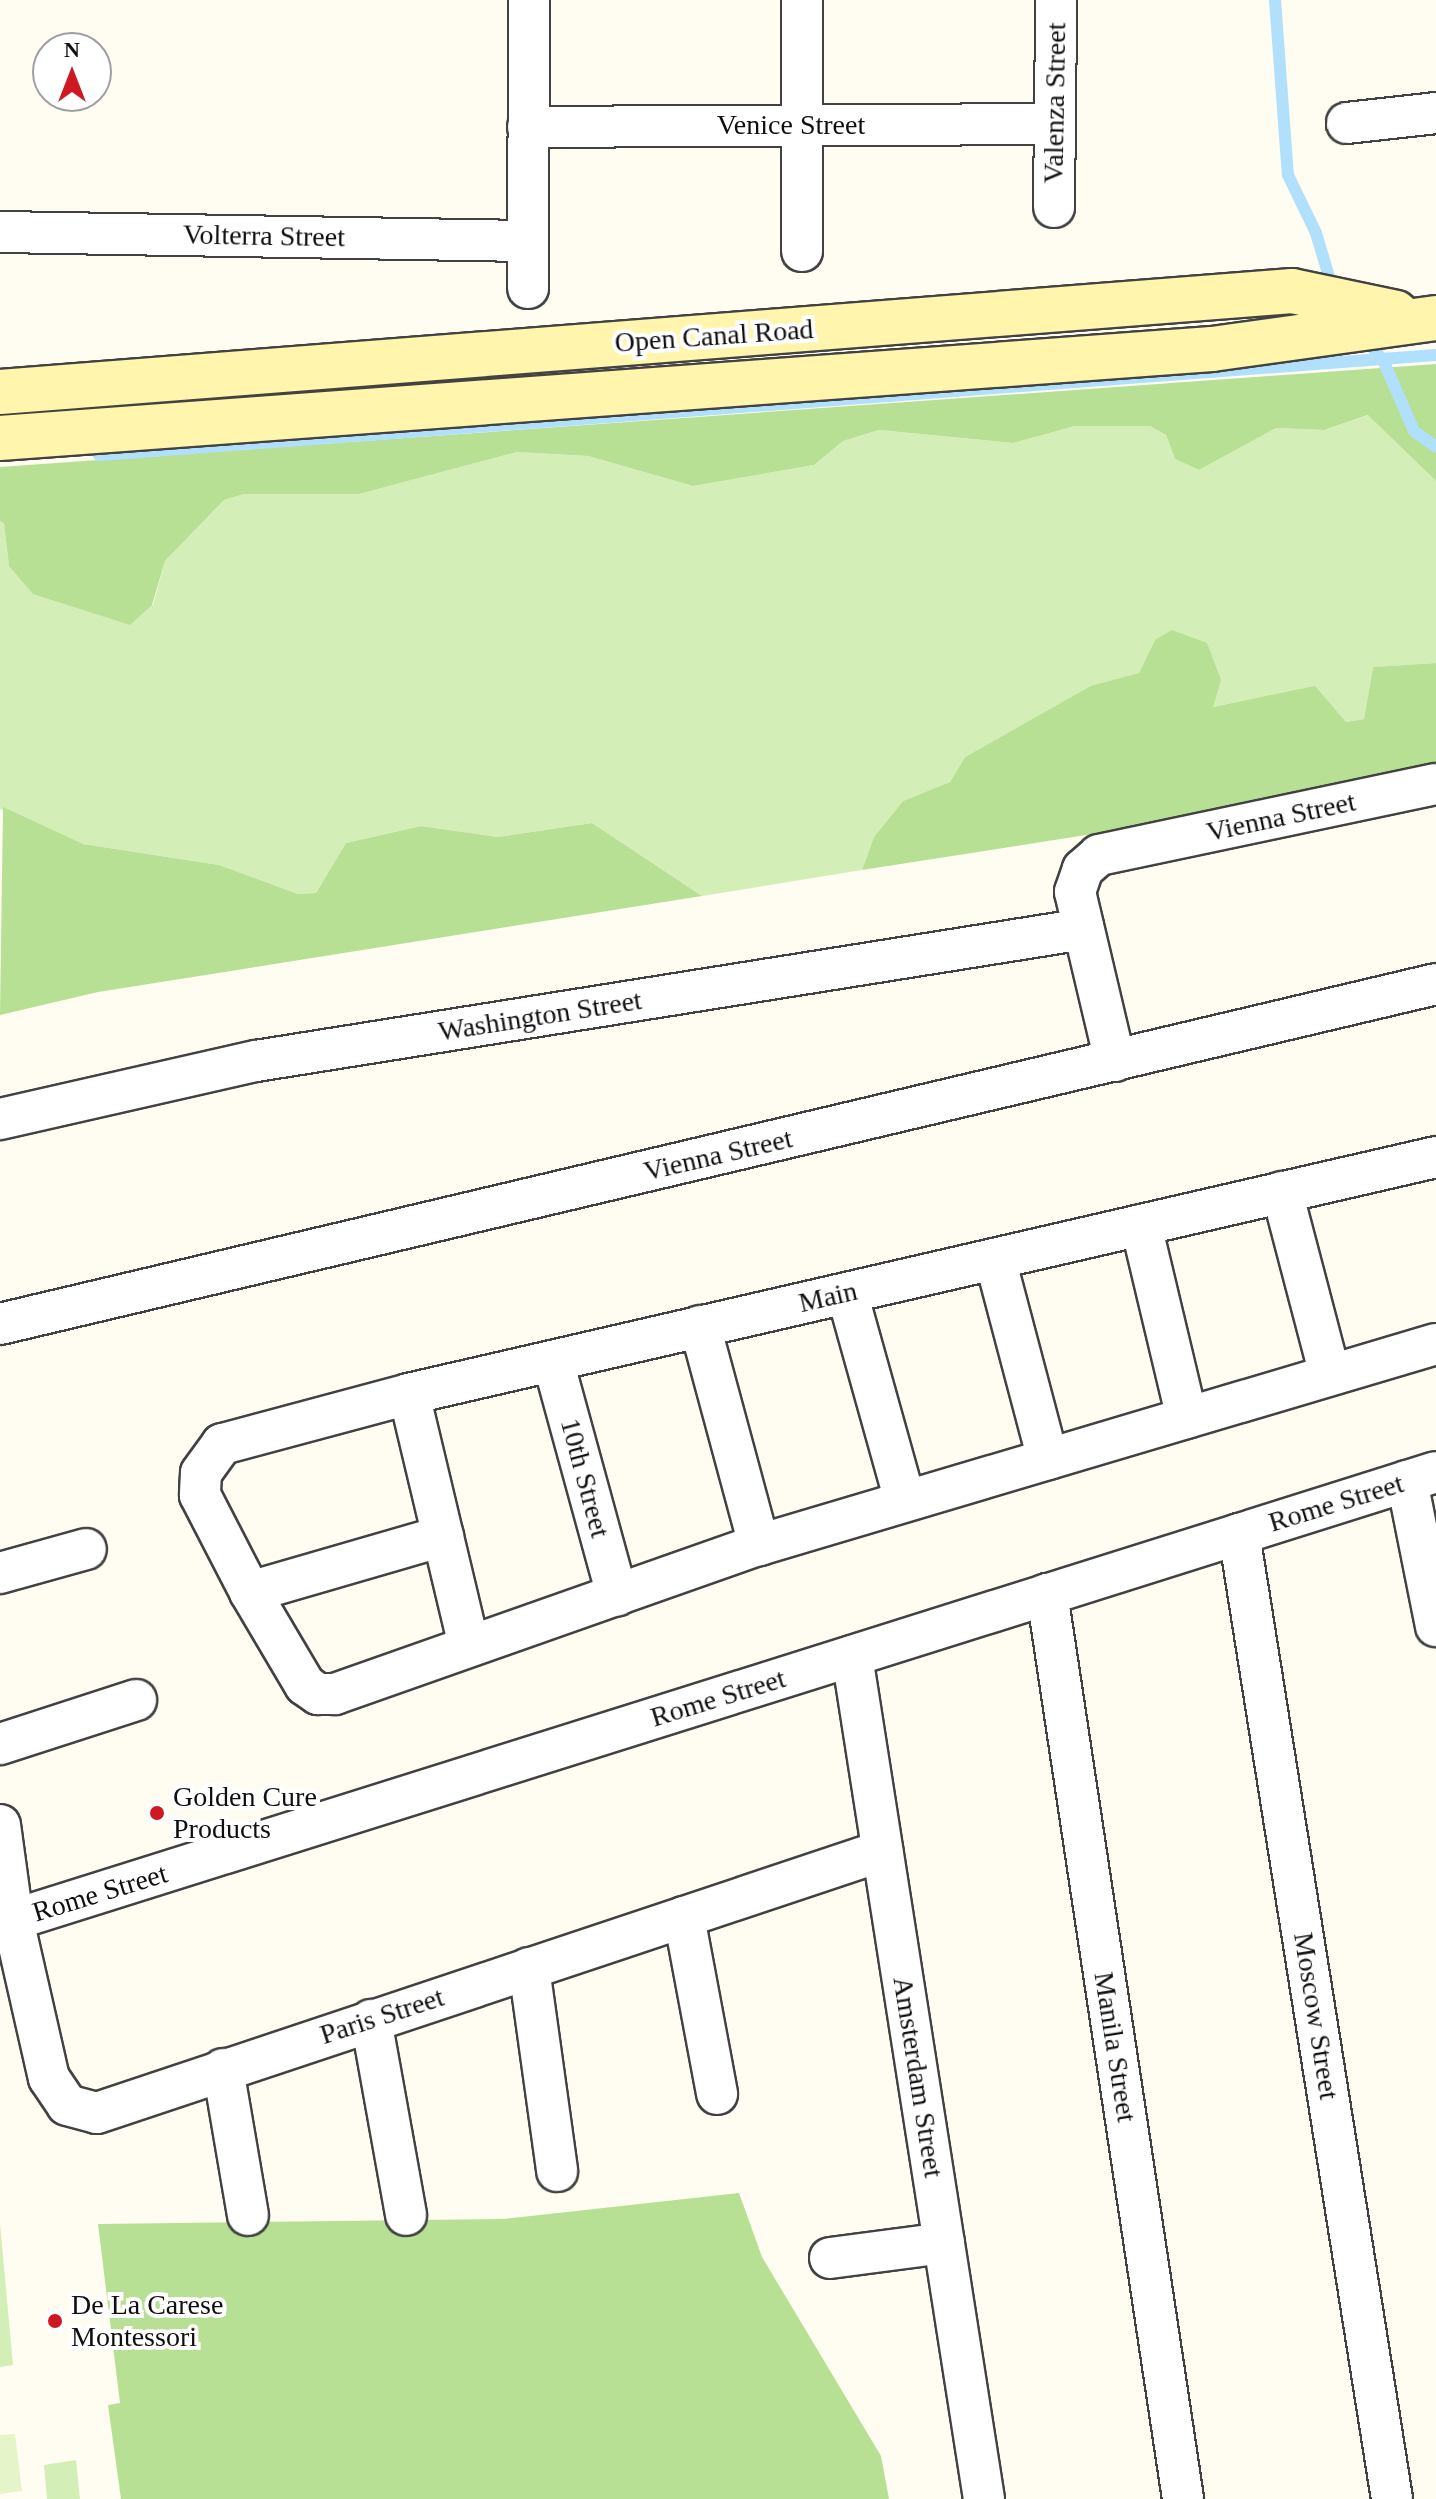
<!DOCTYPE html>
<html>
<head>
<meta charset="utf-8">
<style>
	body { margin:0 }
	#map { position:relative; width:1436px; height:2499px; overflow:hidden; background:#fffcf2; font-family:Georgia,serif }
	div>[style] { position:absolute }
	.green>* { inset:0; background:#d4eeb7 }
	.forest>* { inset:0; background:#b7e094 }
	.pitch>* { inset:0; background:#e6f4c9 }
	.stream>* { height:12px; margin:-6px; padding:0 6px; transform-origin:6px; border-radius:6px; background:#b1e0fc }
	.roads { filter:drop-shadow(2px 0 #424242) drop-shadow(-2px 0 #424242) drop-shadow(0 2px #424242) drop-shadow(0 -2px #424242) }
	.street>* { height:40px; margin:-20px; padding:0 20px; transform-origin:20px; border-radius:20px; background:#fff }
	.secondary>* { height:44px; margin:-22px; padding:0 22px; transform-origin:22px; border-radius:22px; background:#fff5ad }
	.dots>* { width:22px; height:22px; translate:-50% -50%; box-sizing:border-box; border:4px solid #fff; border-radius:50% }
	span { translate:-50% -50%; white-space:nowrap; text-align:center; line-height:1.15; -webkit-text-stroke:8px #fff; paint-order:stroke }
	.street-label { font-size:28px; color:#0f0f0f }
	.poi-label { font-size:28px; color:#0f0f0f }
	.left { translate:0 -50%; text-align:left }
	.north { position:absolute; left:32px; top:32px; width:80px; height:80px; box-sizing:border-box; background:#fff; border:2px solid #9f9f9f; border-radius:50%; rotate:0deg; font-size:22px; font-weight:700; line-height:32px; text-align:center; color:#0f0f0f }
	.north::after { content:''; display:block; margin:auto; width:28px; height:36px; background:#ce1923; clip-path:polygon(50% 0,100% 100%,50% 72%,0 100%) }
</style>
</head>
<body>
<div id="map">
	<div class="green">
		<div style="clip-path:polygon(1369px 415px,1436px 481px,1436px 663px,1373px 667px,1364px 719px,1346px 722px,1315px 687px,1212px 707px,1155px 640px,1139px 673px,1091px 687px,965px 757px,950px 782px,903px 801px,874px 837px,862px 870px,702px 896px,592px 823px,498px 837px,421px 826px,346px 843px,316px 893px,298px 894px,219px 865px,83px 844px,0 809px,0 521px,4px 522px,9px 566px,153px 605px,165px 561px,224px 500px,244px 494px,359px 494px,517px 452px,588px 456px,693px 486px,814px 465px,843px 441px,879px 430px,1013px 443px,1075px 426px,1150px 426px,1166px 435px,1175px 459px,1199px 470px,1276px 428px,1324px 430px)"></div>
		<div style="clip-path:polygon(0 2224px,13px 2365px,0 2367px)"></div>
		<div style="clip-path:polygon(76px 2460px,80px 2499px,47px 2499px,44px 2465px)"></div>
	</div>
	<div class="forest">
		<div style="clip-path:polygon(1436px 364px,1436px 481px,1368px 415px,1324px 430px,1276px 428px,1199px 470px,1175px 459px,1166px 435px,1150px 426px,1075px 426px,1013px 443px,879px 430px,843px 441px,814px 465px,693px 486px,588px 456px,517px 452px,359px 494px,244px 494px,224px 500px,165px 561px,152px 605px,130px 625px,33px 594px,9px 566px,4px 523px,0 521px,0 467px)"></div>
		<div style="clip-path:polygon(1172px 630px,1207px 643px,1221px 680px,1213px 707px,1315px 686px,1346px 722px,1364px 719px,1373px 667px,1436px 663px,1436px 764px,1131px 828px,862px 870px,874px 837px,903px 801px,950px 782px,965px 757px,1091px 686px,1139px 673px,1155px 640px)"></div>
		<div style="clip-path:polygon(3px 807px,83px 844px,219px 865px,298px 894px,316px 893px,346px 843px,421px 826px,498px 837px,592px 823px,702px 896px,98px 992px,0 1015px)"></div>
		<div style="clip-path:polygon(739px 2193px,762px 2257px,881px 2456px,889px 2499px,121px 2499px,108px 2405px,120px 2403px,98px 2224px,504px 2219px)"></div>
	</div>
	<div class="pitch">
		<div style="clip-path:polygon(15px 2434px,22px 2491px,0 2494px,0 2435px)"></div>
	</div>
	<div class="stream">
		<div style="left:1275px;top:0;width:175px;rotate:85.8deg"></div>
		<div style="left:1288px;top:175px;width:64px;rotate:64.2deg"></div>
		<div style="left:1316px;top:233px;width:49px;rotate:73.4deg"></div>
		<div style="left:1366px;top:340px;width:26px;rotate:50deg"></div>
		<div style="left:1383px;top:360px;width:77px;rotate:66.4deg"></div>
		<div style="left:1414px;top:431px;width:27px;rotate:36deg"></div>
		<div style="left:99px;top:455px;width:1341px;rotate:-4.28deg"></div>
	</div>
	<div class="roads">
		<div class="street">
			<div style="left:1347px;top:123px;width:90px;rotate:-6.4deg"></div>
			<div style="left:528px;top:127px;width:525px;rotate:-0.33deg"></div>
			<div style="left:1054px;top:207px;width:207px;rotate:-89.4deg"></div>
			<div style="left:0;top:232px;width:528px;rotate:0.98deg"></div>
			<div style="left:802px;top:251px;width:251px;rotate:-90deg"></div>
			<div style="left:528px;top:288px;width:288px;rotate:-89.8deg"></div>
			<div style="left:1115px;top:1061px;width:174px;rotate:-103.3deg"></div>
			<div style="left:1075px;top:892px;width:24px;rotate:-71deg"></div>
			<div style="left:1083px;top:869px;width:21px;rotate:-41deg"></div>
			<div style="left:1099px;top:855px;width:344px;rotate:-11.9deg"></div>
			<div style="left:0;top:1119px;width:262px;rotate:-12.8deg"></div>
			<div style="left:256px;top:1061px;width:838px;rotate:-9.06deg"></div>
			<div style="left:1436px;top:1157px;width:1054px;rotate:167.01deg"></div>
			<div style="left:409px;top:1394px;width:194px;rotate:165deg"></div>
			<div style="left:222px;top:1444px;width:36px;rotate:126deg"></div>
			<div style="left:201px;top:1473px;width:22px;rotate:93deg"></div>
			<div style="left:200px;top:1495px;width:109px;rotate:62.7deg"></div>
			<div style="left:250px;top:1592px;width:108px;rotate:59.4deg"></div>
			<div style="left:305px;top:1685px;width:16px;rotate:35deg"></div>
			<div style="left:318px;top:1694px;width:17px"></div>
			<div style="left:335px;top:1694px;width:449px;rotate:-19.4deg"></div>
			<div style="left:759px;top:1545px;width:706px;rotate:-16.54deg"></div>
			<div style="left:1282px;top:1192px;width:189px;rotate:75.3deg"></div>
			<div style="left:1141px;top:1225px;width:198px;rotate:76.6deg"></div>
			<div style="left:995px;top:1259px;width:207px;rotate:75.2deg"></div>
			<div style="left:847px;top:1293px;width:216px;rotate:74.4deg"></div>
			<div style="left:0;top:1324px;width:1476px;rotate:-13.32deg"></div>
			<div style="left:700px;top:1326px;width:227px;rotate:74.9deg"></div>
			<div style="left:553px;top:1361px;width:243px;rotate:74.7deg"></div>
			<div style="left:409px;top:1394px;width:259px;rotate:76.6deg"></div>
			<div style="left:1407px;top:1481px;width:148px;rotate:78.7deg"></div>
			<div style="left:1239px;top:1534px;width:977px;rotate:80.99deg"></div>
			<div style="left:0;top:1573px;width:89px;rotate:-15.6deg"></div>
			<div style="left:250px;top:1592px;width:201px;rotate:-16.2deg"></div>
			<div style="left:1047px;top:1594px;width:915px;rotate:81.45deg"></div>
			<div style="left:852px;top:1656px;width:853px;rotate:81.1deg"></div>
			<div style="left:0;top:1744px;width:143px;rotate:-17.9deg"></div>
			<div style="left:0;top:1825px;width:96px;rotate:82.2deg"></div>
			<div style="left:13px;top:1920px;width:162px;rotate:77.2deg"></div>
			<div style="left:49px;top:2078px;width:32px;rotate:56deg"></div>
			<div style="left:67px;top:2105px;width:31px;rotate:15deg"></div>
			<div style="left:97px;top:2113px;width:828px;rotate:-18.46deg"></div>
			<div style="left:684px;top:1917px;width:180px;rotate:79.4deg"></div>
			<div style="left:0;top:1924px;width:1505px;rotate:-17.47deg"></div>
			<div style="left:529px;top:1968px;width:205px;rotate:82.1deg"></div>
			<div style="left:371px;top:2020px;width:198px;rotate:79.8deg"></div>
			<div style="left:223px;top:2069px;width:148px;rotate:80.3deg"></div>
			<div style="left:830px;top:2258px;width:115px;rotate:-7.5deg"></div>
		</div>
		<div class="secondary">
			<div style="left:0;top:392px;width:1296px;rotate:-4.47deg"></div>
			<div style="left:1292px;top:291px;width:106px;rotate:11.9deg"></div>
			<div style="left:0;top:438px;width:1215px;rotate:-4.2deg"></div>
			<div style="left:1212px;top:349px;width:226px;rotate:-7.9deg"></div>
		</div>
	</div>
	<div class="dots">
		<div style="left:157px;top:1813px;background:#ce1923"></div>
		<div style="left:55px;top:2321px;background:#ce1923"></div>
	</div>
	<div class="street-label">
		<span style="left:1055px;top:103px;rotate:-89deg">Valenza Street</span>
		<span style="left:791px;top:125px">Venice Street</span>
		<span style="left:264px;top:236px;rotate:1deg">Volterra Street</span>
		<span style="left:714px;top:336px;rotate:-4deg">Open Canal Road</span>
		<span style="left:1281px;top:817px;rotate:-12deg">Vienna Street</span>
		<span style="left:540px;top:1016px;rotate:-9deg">Washington Street</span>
		<span style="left:718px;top:1155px;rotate:-13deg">Vienna Street</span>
		<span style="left:828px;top:1297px;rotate:-13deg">Main</span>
		<span style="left:585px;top:1478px;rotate:75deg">10th Street</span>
		<span style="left:1336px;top:1503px;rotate:-17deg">Rome Street</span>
		<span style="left:718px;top:1698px;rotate:-17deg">Rome Street</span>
		<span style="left:100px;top:1893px;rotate:-17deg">Rome Street</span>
		<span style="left:382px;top:2016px;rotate:-18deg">Paris Street</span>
		<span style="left:1316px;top:2016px;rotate:81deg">Moscow Street</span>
		<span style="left:1115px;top:2047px;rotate:81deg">Manila Street</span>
		<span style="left:918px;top:2077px;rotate:81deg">Amsterdam Street</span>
	</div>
	<div class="poi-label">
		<span class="left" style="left:173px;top:1813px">Golden Cure<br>Products</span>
		<span class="left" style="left:71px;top:2321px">De La Carese<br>Montessori</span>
	</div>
	<div class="north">N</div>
</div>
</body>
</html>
